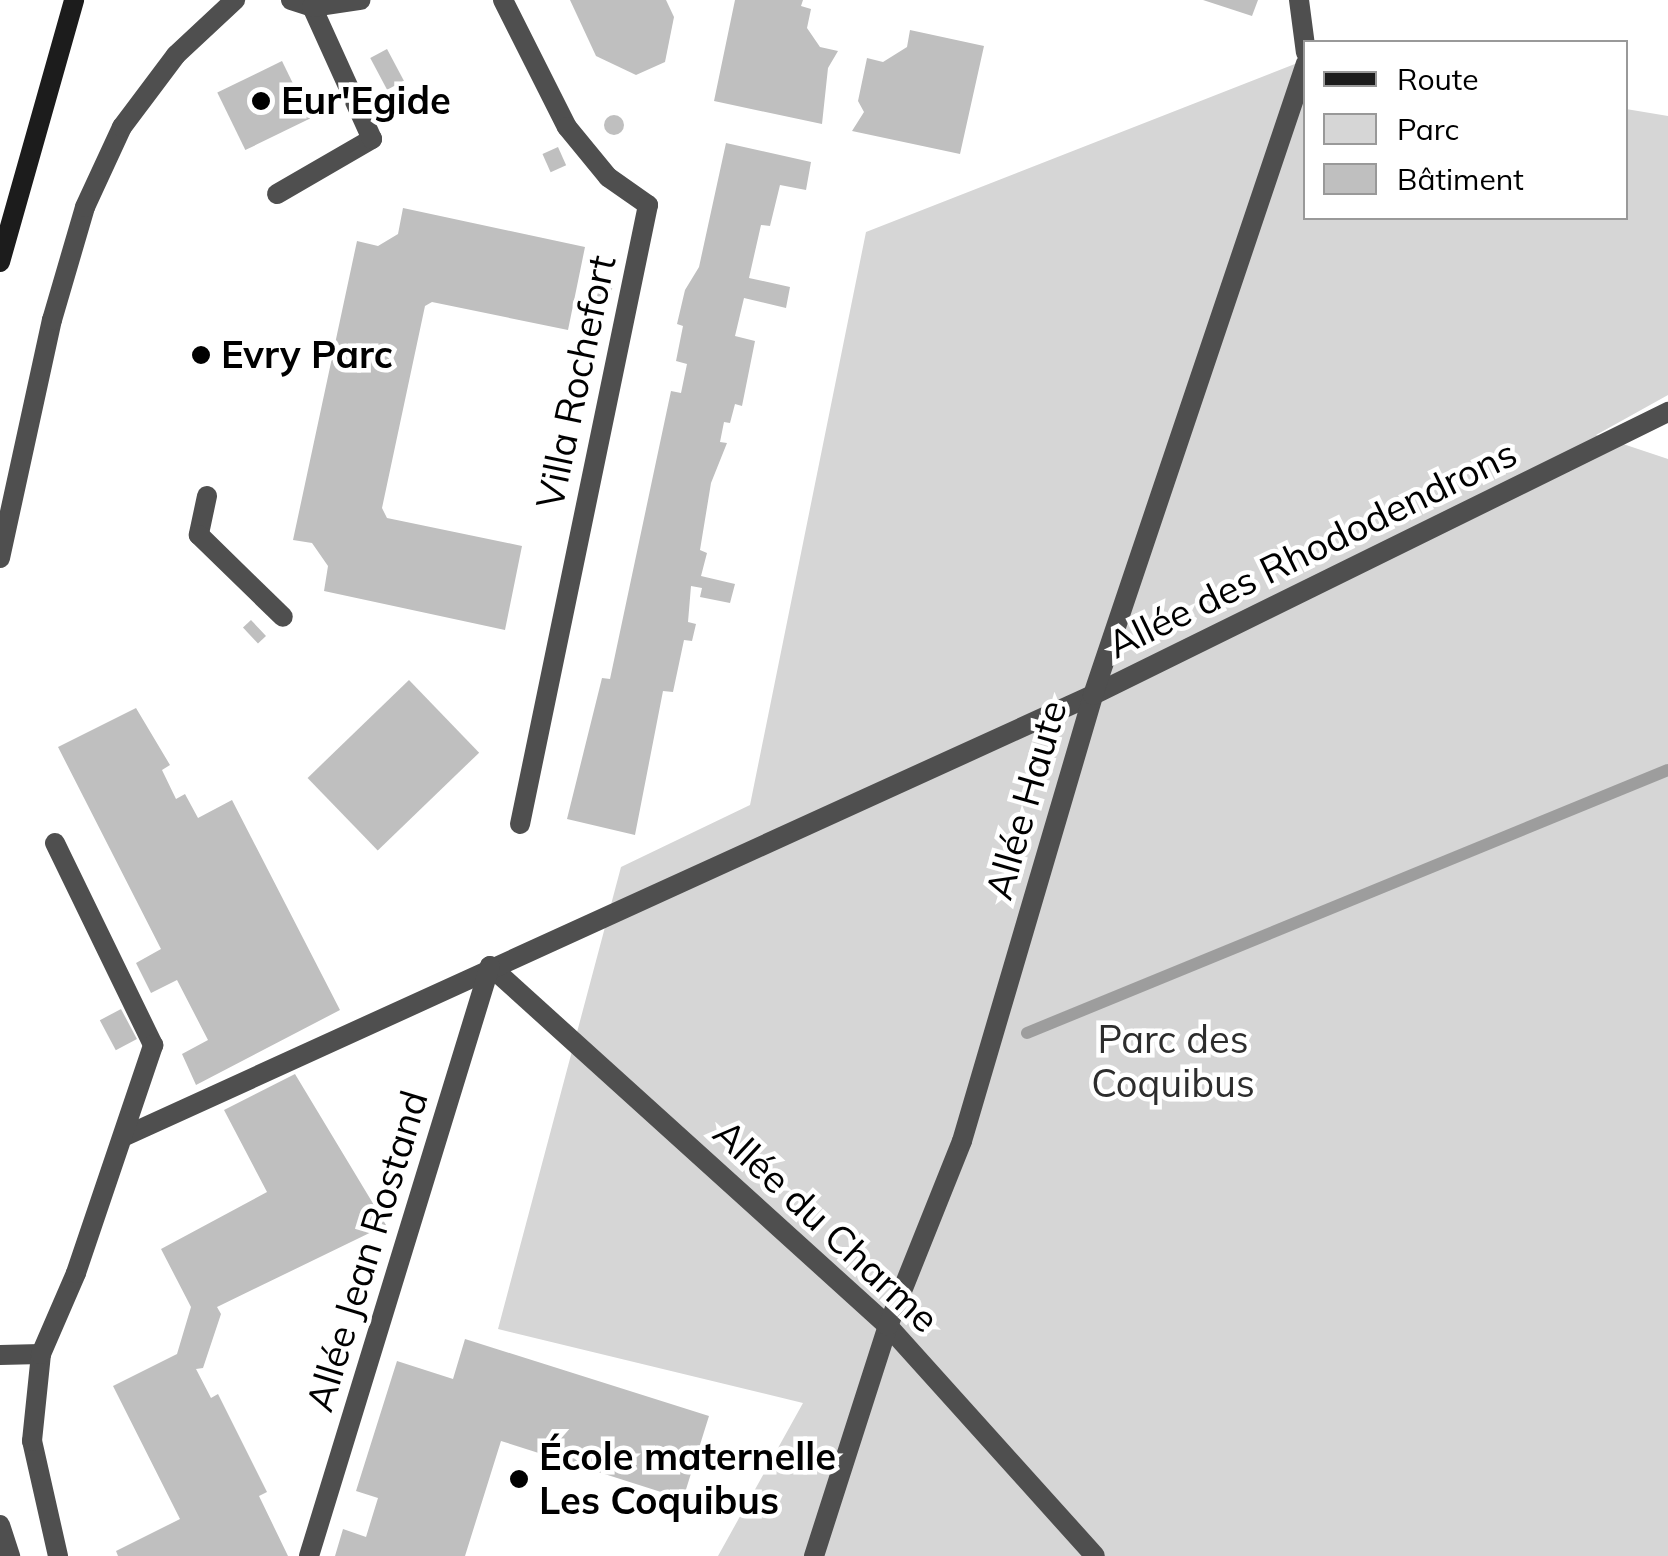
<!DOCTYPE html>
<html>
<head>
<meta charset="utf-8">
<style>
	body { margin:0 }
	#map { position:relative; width:1668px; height:1556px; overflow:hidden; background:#fff; font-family:Mulish,sans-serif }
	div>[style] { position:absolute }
	.green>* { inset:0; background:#d6d6d6 }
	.stream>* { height:12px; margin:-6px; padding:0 6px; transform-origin:6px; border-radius:6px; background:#9d9d9d }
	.building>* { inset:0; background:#bfbfbf; transform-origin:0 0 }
	.round { border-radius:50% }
	.service>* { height:20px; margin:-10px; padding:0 10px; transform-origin:10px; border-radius:10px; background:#4f4f4f }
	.minor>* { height:20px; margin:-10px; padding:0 10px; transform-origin:10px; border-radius:10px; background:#4f4f4f }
	.secondary>* { height:20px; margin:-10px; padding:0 10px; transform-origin:10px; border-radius:10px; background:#1c1c1c }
	.dots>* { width:28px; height:28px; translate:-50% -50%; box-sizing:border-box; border:5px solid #fff; border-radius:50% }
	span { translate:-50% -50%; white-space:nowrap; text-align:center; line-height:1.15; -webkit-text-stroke:9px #fff; paint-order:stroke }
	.poi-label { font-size:38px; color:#000; font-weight:700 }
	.left { translate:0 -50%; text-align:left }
	.street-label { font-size:38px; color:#000 }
	.park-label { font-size:38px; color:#2d2d2d }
	.legend { position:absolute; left:1303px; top:40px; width:325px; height:180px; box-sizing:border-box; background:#fff; border:2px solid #999; margin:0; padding:12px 18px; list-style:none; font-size:30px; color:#000 }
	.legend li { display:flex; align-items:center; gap:20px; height:50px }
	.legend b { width:50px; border:2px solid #999 }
</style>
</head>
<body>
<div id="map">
	<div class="green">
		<div style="clip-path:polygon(1305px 60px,1306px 218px,1626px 218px,1626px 109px,1668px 116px,1668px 395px,1596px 435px,1668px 459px,1668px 1556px,718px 1556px,803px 1403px,498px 1329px,621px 867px,750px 805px,866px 232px)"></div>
	</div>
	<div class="stream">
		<div style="left:1027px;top:1033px;width:693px;rotate:-22.31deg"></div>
	</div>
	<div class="building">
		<div style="clip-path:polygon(570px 0,666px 0,674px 17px,665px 62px,636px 75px,596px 56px)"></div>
		<div style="clip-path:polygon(735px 0,803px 0,801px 6px,811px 9px,807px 28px,820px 47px,838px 51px,828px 68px,822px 124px,714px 101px)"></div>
		<div style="clip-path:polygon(1203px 0,1258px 0,1252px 16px)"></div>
		<div style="clip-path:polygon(910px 30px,984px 46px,960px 154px,852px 131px,864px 112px,858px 101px,867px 58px,883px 62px,907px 47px)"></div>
		<div style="left:387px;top:49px;width:36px;height:19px;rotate:62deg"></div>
		<div style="left:282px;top:61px;width:64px;height:72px;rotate:64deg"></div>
		<div class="round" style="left:604px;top:115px;width:20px;height:20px"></div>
		<div style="clip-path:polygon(726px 143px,811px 162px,806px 190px,780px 185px,770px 226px,761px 225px,749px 278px,790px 287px,786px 308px,744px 298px,735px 336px,755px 341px,742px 406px,735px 404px,730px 423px,724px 422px,720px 442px,727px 443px,711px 483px,700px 550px,707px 553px,701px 576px,735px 584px,730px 603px,700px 597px,702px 588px,691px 586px,688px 622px,696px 624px,692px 641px,684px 640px,673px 692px,663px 691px,635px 835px,567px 819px,602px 678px,610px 679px,671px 391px,681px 393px,687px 364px,676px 361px,683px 326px,677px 324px,685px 290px,699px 267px)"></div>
		<div style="left:558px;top:147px;width:20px;height:17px;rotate:66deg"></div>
		<div style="clip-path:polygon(403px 208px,585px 247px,568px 330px,432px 302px,425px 306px,382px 508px,387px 518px,522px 546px,505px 630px,324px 591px,328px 566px,312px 543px,293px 540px,357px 241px,378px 246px,398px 234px)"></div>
		<div style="left:602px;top:275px;width:13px;height:25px;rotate:13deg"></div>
		<div style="left:251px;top:620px;width:22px;height:11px;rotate:47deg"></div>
		<div style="left:409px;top:680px;width:101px;height:141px;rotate:46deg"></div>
		<div style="clip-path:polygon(136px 708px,170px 765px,162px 770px,176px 799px,185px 794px,198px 818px,232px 800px,340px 1010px,196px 1085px,182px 1054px,208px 1040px,177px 980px,151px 993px,136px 963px,161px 949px,58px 747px)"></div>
		<div style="left:121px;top:1009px;width:34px;height:24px;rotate:62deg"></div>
		<div style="clip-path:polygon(295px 1074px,386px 1225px,217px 1307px,221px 1314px,203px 1368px,196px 1369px,211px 1398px,218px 1394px,267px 1492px,259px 1496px,288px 1556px,118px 1556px,116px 1551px,180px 1519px,113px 1386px,177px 1354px,191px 1307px,161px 1249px,267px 1192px,224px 1110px)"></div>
		<div style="clip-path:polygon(465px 1339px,709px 1416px,683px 1499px,501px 1441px,465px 1556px,335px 1556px,343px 1529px,366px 1537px,378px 1498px,356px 1491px,397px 1361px,453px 1379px)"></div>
	</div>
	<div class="service">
		<div style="left:503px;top:0;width:142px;rotate:63.3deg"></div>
		<div style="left:567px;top:127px;width:65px;rotate:50.6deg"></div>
		<div style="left:608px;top:177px;width:49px;rotate:35deg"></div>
		<div style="left:648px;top:205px;width:632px;rotate:101.68deg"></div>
		<div style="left:1299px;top:0;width:53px;rotate:82.5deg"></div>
		<div style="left:277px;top:194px;width:110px;rotate:-30.1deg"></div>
		<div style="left:372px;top:139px;width:145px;rotate:-114.4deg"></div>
		<div style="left:207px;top:496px;width:40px;rotate:102deg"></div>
		<div style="left:199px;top:535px;width:117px;rotate:44.3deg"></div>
		<div style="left:0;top:558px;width:244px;rotate:-77.7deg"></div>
		<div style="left:52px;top:320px;width:118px;rotate:-73.7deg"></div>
		<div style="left:85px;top:207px;width:88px;rotate:-65.2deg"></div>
		<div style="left:122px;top:127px;width:90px;rotate:-53.1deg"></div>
		<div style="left:176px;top:55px;width:81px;rotate:-43deg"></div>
		<div style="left:55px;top:843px;width:225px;rotate:64.1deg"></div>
		<div style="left:490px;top:966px;width:537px;rotate:42.13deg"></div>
		<div style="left:888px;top:1326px;width:309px;rotate:48deg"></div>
		<div style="left:123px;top:1137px;width:1066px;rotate:-24.5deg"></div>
		<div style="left:1093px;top:695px;width:641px;rotate:-26.21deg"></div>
		<div style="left:0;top:1525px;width:33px;rotate:72deg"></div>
		<div style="left:309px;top:1556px;width:617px;rotate:-72.95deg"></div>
		<div style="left:814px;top:1556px;width:242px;rotate:-72.2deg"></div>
		<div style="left:888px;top:1326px;width:199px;rotate:-68.2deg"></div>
		<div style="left:962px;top:1141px;width:465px;rotate:-73.6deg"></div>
		<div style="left:1093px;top:695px;width:667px;rotate:-71.37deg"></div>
	</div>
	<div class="minor">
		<div style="left:291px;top:0;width:22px;rotate:18deg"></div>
		<div style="left:312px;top:7px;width:49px;rotate:-8.3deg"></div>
		<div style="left:0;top:1355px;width:41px;rotate:-1.4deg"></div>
		<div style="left:58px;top:1556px;width:118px;rotate:-102.7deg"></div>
		<div style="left:32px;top:1441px;width:87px;rotate:-84.1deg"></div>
		<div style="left:41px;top:1354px;width:88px;rotate:-66.6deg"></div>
		<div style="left:76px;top:1273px;width:241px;rotate:-71.3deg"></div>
	</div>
	<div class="secondary">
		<div style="left:0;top:262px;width:272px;rotate:-74.2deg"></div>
	</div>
	<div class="dots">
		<div style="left:261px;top:101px;background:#000"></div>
		<div style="left:201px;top:355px;background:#000"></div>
		<div style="left:519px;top:1479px;background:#000"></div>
	</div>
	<div class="poi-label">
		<span class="left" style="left:281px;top:101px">Eur'Egide</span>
		<span class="left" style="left:221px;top:355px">Evry Parc</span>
		<span class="left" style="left:539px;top:1479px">École maternelle<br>Les Coquibus</span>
	</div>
	<div class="street-label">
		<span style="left:576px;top:382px;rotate:-78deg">Villa Rochefort</span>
		<span style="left:1312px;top:549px;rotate:-26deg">Allée des Rhododendrons</span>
		<span style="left:1026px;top:800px;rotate:-74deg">Allée Haute</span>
		<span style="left:826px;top:1226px;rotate:43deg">Allée du Charme</span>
		<span style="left:367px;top:1251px;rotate:-73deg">Allée Jean Rostand</span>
	</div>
	<div class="park-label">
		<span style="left:1173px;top:1062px">Parc des<br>Coquibus</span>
	</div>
	<ul class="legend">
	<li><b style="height:12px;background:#1c1c1c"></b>Route</li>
	<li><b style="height:28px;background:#d6d6d6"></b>Parc</li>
	<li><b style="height:28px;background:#bfbfbf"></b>Bâtiment</li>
	</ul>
</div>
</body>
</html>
